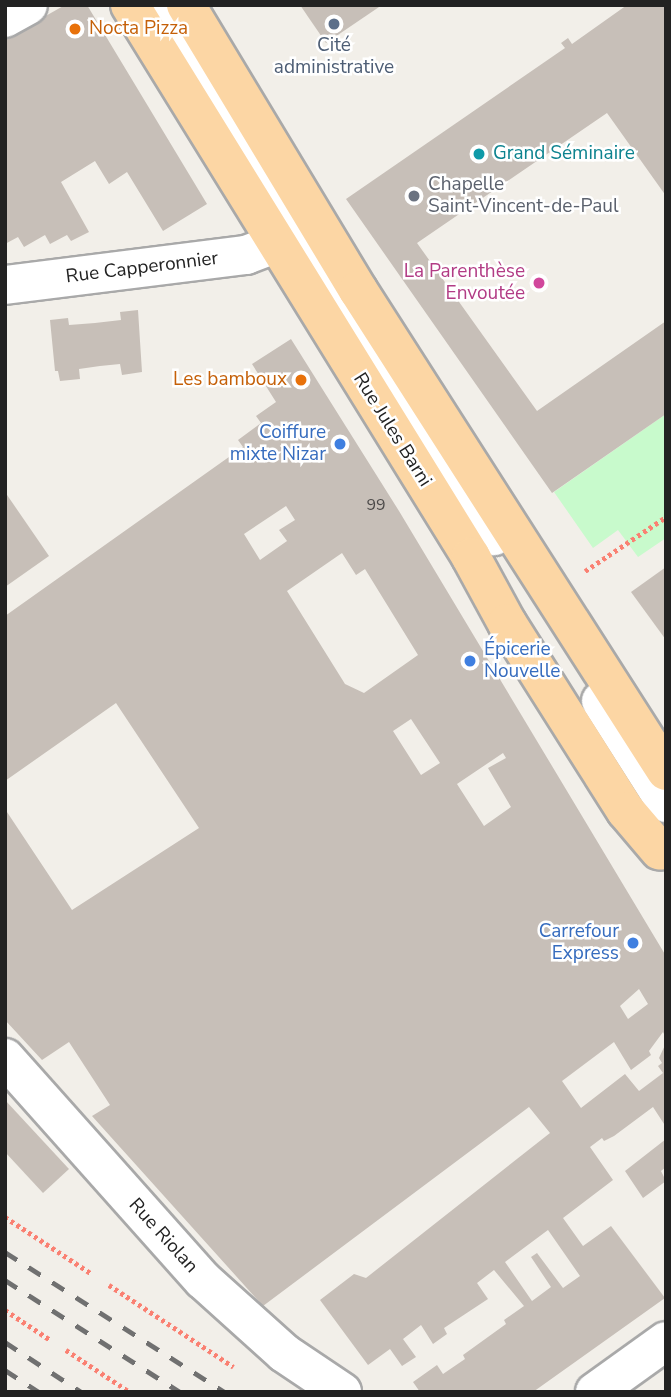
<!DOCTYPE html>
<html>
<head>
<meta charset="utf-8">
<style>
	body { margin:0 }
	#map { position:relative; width:671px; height:1397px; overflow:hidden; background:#f2efe9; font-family:"Nunito Sans",sans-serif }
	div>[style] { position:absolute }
	.park>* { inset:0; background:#c8facc }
	.building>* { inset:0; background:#c7bfb8 }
	.path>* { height:4.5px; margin-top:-2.25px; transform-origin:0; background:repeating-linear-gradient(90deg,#fa8072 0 3.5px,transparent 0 7px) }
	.roads { filter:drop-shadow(2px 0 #a9a9a9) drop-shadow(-2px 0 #a9a9a9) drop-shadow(0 2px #a9a9a9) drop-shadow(0 -2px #a9a9a9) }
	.minor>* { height:38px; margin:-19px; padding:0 19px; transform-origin:19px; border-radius:19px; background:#fff }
	.major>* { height:38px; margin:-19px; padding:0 19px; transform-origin:19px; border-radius:19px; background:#fcd6a4 }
	.rail>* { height:5px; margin-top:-2.5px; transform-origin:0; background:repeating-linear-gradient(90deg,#707070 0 14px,transparent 0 28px) }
	.dots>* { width:19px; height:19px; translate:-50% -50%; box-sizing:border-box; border:4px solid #fff; border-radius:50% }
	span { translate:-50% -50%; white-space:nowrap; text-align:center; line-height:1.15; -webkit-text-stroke:5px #fff; paint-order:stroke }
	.number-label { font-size:16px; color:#4b4948 }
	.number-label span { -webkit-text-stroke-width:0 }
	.food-label { font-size:19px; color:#c56008 }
	.left { translate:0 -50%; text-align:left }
	.right { translate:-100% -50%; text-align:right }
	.service-label { font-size:19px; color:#4e5e75 }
	.culture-label { font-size:19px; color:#0d838f }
	.worship-label { font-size:19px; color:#5b616d }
	.street-label { font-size:19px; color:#222 }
	.hotel-label { font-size:19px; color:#b23c85 }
	.shop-label { font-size:19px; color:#366cbe }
	.frame { position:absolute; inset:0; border:7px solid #222; pointer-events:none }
</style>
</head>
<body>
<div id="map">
	<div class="park">
		<div style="clip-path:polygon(666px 414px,666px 538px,638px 557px,618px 530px,593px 548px,554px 492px)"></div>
	</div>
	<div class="building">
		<div style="clip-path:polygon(65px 5px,87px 5px,207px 204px,163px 231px,127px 172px,109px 184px,95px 161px,61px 182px,89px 232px,71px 241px,67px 235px,50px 244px,45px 235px,24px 247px,18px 237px,5px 244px,5px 39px)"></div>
		<div style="clip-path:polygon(300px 5px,382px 5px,326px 43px)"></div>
		<div style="clip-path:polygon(627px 5px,666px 5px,666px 196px,607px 113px,417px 243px,537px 411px,666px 321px,666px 414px,552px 493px,346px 199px,565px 48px,561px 43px,568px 38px,572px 44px)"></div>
		<div style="clip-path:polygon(138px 310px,142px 372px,122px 375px,120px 364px,100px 366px,79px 369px,80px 379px,60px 381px,58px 371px,55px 371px,50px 320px,68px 318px,69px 325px,95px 323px,121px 320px,120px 312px)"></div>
		<div style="clip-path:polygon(evenodd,291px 339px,399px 511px,666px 956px,666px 1038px,663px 1032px,649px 1051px,651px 1055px,631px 1070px,614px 1042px,562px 1081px,581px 1108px,625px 1074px,639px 1091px,663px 1073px,658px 1066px,662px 1063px,659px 1058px,666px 1043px,666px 1127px,653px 1107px,614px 1136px,604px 1141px,602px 1138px,590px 1147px,613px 1180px,563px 1218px,583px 1246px,611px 1226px,665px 1298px,533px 1392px,420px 1392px,413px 1382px,437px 1365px,443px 1374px,465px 1359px,463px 1355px,506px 1324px,504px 1320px,524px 1306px,494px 1270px,477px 1283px,488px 1299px,444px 1328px,447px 1334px,433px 1344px,421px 1325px,403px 1339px,416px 1357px,402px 1366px,390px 1349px,368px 1365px,320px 1300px,354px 1274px,366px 1278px,550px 1133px,529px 1107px,263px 1306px,92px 1116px,110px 1105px,69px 1042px,42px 1060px,5px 1020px,5px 809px,72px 910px,199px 828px,116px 703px,5px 781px,5px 616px,243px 447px,238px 440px,261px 423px,256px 416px,276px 402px,252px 364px,291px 339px,286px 506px,295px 520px,279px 530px,287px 541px,260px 560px,244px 534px,286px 506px,291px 339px,342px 553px,356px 575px,365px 569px,418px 655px,364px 693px,345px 684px,287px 591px,342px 553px,291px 339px,411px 719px,440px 763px,421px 775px,393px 731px,411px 719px,291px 339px,503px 753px,506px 758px,488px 768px,511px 807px,484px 826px,457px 784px,503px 753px,291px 339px,639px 989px,648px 1004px,628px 1019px,620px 1006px,639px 989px,291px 339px,548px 1230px,580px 1276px,563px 1288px,537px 1253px,531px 1257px,551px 1287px,532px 1301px,505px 1262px,548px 1230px)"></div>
		<div style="clip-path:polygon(5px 492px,49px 556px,5px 587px)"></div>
		<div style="clip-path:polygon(666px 567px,666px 640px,631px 592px)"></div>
		<div style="clip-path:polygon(5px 1100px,69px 1169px,43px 1193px,5px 1152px)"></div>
		<div style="clip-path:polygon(666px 1139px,666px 1167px,661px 1171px,666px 1181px,643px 1198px,625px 1171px)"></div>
	</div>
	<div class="path">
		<div style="left:585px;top:571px;width:97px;rotate:-33.7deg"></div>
		<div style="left:5px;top:1217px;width:104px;rotate:33.2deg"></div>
		<div style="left:109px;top:1285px;width:149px;rotate:33.3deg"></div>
		<div style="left:5px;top:1310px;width:53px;rotate:33.4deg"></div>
		<div style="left:66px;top:1350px;width:77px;rotate:33.3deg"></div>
	</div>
	<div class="roads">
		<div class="minor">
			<div style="left:158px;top:5px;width:349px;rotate:58.7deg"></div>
			<div style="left:339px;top:303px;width:280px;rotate:56.4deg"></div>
			<div style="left:5px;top:18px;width:26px;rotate:-29deg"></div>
			<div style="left:5px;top:285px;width:243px;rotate:-7.1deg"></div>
			<div style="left:246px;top:255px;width:33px;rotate:-21deg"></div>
			<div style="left:601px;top:701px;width:121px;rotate:57.5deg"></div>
			<div style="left:5px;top:1058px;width:297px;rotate:48.3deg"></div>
			<div style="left:203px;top:1280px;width:109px;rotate:42deg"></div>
			<div style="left:284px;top:1353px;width:70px;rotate:33.9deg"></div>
			<div style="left:595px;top:1392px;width:87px;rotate:-35.7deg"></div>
		</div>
		<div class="major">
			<div style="left:130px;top:5px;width:649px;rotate:58.29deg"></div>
			<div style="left:471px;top:557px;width:75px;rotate:61.4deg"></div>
			<div style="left:507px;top:623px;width:222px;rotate:57.7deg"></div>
			<div style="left:626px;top:811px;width:52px;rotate:49.6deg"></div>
			<div style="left:186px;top:5px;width:333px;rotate:58.9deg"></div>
			<div style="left:358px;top:290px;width:571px;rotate:57.37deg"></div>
		</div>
	</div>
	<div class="rail">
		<div style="left:5px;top:1252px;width:261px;rotate:32.5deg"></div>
		<div style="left:5px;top:1280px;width:208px;rotate:32.6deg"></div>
		<div style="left:5px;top:1342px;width:91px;rotate:33.3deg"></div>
		<div style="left:5px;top:1370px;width:40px;rotate:32.9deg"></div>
	</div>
	<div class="dots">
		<div style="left:334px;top:24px;background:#5c6f8a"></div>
		<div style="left:75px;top:29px;background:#e8710a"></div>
		<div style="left:479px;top:154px;background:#0f9aa8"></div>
		<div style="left:414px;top:196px;background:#6b7280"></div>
		<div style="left:539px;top:283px;background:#d1479c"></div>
		<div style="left:301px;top:380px;background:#e8710a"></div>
		<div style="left:340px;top:444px;background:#3f7fe0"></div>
		<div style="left:470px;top:661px;background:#3f7fe0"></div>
		<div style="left:633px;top:943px;background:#3f7fe0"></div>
	</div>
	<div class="number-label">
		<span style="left:376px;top:505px">99</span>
	</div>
	<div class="food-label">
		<span class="left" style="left:89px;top:29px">Nocta Pizza</span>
		<span class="right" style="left:287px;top:380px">Les bamboux</span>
	</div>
	<div class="service-label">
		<span style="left:334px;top:57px">Cité<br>administrative</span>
	</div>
	<div class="culture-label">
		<span class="left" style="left:493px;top:154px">Grand Séminaire</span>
	</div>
	<div class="worship-label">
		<span class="left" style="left:428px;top:196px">Chapelle<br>Saint-Vincent-de-Paul</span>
	</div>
	<div class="street-label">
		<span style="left:142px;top:268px;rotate:-7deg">Rue Capperonnier</span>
		<span style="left:392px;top:430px;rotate:58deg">Rue Jules Barni</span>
		<span style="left:163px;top:1236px;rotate:48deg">Rue Riolan</span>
	</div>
	<div class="hotel-label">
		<span class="right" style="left:525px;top:283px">La Parenthèse<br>Envoutée</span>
	</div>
	<div class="shop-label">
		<span class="right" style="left:326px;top:444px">Coiffure<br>mixte Nizar</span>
		<span class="left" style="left:484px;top:661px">Épicerie<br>Nouvelle</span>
		<span class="right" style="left:619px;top:943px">Carrefour<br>Express</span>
	</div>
	<div class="frame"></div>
</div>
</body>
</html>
